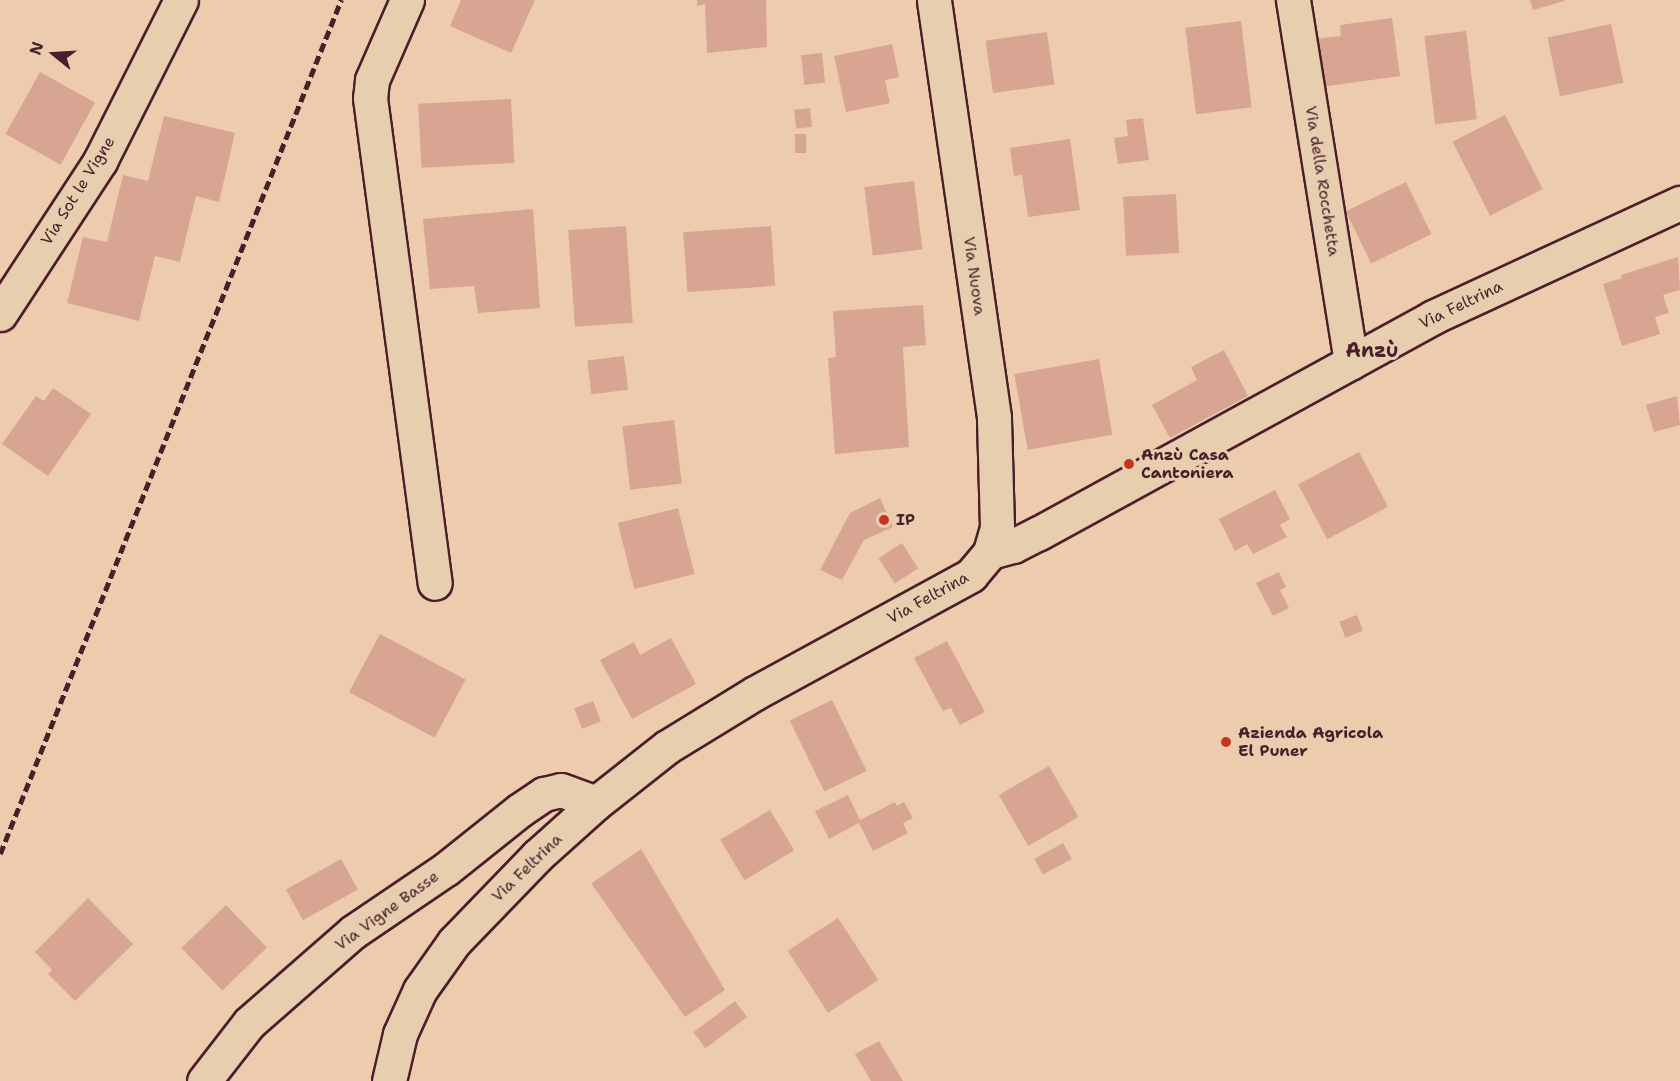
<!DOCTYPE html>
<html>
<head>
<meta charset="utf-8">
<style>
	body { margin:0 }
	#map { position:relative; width:1680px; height:1081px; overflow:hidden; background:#edccae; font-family:"Shantell Sans",sans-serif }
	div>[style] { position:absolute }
	.building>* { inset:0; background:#d7a591; transform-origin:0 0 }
	.roads { filter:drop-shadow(2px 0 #4a1f2b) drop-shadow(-2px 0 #4a1f2b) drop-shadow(0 2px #4a1f2b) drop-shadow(0 -2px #4a1f2b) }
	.minor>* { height:33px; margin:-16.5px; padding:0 16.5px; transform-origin:16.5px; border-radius:16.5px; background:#e7ceaf }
	.rail>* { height:4.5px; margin-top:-2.25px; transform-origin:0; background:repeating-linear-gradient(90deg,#4a1f2b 0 9px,transparent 0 13.5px) }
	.dots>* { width:16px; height:16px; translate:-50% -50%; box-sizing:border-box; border:3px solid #e7ceaf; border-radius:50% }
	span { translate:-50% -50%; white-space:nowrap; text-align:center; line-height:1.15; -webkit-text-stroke:6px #e7ceaf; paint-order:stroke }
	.street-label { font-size:16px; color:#4a1f2b }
	.poi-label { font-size:16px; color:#4a1f2b; font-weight:700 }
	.left { translate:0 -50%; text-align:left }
	.quarter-label { font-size:20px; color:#4a1f2b; font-weight:700 }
	.north { position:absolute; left:24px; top:24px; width:60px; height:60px; -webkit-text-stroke:4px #e7ceaf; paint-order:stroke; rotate:288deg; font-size:16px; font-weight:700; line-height:24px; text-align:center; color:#4a1f2b }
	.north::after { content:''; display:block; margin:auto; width:21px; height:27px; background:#4a1f2b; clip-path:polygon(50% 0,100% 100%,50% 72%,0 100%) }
</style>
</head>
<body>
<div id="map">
	<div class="building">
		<div style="clip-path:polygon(461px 0,535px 0,511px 53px,450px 26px)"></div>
		<div style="clip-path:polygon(697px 0,766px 0,767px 47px,707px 53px,705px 4px,697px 6px)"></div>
		<div style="clip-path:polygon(1530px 0,1564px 0,1564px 1px,1533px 10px)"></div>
		<div style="clip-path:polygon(1392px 18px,1400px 76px,1321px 87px,1315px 39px,1341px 36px,1340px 25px)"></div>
		<div style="left:1241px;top:21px;width:87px;height:56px;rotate:83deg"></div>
		<div style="left:1611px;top:24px;width:60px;height:65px;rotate:78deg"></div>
		<div style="left:1466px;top:31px;width:89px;height:42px;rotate:83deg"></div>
		<div style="left:1047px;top:32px;width:53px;height:62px;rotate:82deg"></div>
		<div style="clip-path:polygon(892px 44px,899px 77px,885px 80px,890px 103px,846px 112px,834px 56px)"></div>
		<div style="left:822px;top:53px;width:30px;height:21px;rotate:84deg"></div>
		<div style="left:40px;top:72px;width:63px;height:71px;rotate:29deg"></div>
		<div style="left:511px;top:99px;width:64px;height:93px;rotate:87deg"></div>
		<div style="left:810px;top:108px;width:19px;height:16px;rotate:84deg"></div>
		<div style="left:1505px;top:115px;width:83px;height:59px;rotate:63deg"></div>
		<div style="clip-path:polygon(164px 116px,235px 133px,219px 202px,196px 196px,180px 262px,155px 256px,139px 321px,67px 303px,83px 237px,107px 242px,123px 175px,148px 181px)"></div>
		<div style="clip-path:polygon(1143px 118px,1149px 160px,1118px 164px,1114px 138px,1128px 136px,1126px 120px)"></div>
		<div style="left:795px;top:134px;width:11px;height:19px"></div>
		<div style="clip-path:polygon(1070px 139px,1080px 210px,1028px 217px,1022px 175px,1014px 176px,1010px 148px)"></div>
		<div style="left:914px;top:181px;width:69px;height:50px;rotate:83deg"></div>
		<div style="left:1406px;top:182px;width:58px;height:67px;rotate:64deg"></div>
		<div style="left:1176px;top:194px;width:59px;height:53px;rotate:87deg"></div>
		<div style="clip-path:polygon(533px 209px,540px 308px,478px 313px,474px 286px,430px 289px,423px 219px)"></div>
		<div style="left:626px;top:226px;width:97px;height:58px;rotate:86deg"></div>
		<div style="left:771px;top:226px;width:60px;height:88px;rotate:86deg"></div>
		<div style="clip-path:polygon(1678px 257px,1680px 290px,1663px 295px,1669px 313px,1655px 317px,1660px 334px,1622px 346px,1603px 284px,1622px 278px,1621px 275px)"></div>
		<div style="clip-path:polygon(923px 305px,926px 345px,903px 347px,909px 447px,835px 454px,828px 358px,836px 357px,833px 311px)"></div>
		<div style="clip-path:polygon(1224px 350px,1248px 396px,1170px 438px,1152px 405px,1197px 380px,1191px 367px)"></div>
		<div style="left:624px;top:356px;width:34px;height:37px;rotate:83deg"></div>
		<div style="left:1099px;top:359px;width:77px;height:86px;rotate:80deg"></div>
		<div style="clip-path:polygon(53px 388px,91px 414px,48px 476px,2px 444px,36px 396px,44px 401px)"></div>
		<div style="clip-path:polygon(1677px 396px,1680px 425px,1654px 432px,1646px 405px)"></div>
		<div style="left:674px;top:420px;width:64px;height:52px;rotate:83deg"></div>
		<div style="left:1359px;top:452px;width:62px;height:69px;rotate:62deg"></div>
		<div style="clip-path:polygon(1275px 490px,1290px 519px,1280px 525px,1287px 537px,1253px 554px,1247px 544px,1235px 551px,1219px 519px)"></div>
		<div style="clip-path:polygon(880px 498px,893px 527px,864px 540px,842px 580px,820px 570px,850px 513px)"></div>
		<div style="left:678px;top:508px;width:68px;height:62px;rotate:76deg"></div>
		<div style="left:902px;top:543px;width:30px;height:28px;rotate:57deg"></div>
		<div style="clip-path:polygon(1279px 572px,1286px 587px,1280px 590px,1289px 608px,1273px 616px,1256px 583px)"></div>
		<div style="left:1357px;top:615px;width:17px;height:19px;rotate:69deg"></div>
		<div style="left:380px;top:634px;width:97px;height:66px;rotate:28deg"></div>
		<div style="clip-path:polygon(671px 638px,696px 684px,632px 719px,600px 660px,634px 642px,640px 655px)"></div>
		<div style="clip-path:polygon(947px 641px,985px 712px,960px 725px,951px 708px,943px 711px,914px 658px)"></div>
		<div style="left:832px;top:700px;width:79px;height:47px;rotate:64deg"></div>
		<div style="left:593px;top:701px;width:22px;height:20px;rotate:69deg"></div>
		<div style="left:1049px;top:766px;width:59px;height:58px;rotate:60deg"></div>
		<div style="clip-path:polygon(848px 795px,860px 820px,895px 802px,897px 806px,904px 802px,913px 818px,903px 823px,908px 833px,873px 851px,859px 823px,829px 839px,815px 811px)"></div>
		<div style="left:770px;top:810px;width:47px;height:58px;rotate:59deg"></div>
		<div style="left:1063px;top:843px;width:18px;height:33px;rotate:61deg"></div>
		<div style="clip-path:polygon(641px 849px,725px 990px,685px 1017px,593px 886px,592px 883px)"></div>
		<div style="left:341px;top:859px;width:35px;height:63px;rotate:61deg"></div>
		<div style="clip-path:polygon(88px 898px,133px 944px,75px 1001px,48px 974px,52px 970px,35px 952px)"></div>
		<div style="left:226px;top:905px;width:59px;height:62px;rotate:46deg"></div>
		<div style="left:838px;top:918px;width:74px;height:60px;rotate:57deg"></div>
		<div style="left:735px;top:1001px;width:20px;height:52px;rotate:53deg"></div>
		<div style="clip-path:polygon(879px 1041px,903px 1081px,871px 1081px,855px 1054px)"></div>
	</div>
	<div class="roads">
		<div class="minor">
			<div style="left:407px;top:0;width:87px;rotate:113.6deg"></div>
			<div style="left:372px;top:80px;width:18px;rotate:96deg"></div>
			<div style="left:370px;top:98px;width:489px;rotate:82.4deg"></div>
			<div style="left:1293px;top:0;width:367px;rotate:80.9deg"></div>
			<div style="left:0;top:314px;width:183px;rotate:-56.8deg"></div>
			<div style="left:100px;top:161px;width:180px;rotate:-63.3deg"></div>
			<div style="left:990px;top:552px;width:24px;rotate:-15deg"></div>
			<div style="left:1013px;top:546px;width:29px;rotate:-27deg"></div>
			<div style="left:1039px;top:533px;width:449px;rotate:-28.7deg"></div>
			<div style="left:1433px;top:317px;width:272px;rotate:-24.8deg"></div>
			<div style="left:204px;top:1081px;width:73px;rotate:-52.2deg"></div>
			<div style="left:249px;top:1023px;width:138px;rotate:-41.2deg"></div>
			<div style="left:353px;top:932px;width:112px;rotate:-34.1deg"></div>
			<div style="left:446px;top:869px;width:95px;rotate:-38.6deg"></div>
			<div style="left:520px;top:810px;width:29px;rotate:-34deg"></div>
			<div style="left:544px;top:794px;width:17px;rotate:-13deg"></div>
			<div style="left:561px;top:790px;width:37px;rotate:20deg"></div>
			<div style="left:389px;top:1081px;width:48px;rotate:-76.8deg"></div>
			<div style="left:400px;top:1034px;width:48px;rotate:-65.6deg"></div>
			<div style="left:420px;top:990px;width:59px;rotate:-54.7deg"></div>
			<div style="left:454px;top:942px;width:120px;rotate:-46deg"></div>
			<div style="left:537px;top:856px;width:79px;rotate:-41.9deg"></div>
			<div style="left:596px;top:803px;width:90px;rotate:-38.3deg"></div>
			<div style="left:667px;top:747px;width:103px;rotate:-31.5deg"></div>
			<div style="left:755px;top:693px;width:246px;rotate:-28.6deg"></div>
			<div style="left:971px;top:575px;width:30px;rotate:-50deg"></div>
			<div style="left:990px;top:552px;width:26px;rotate:-74deg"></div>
			<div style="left:997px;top:527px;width:110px;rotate:-91.6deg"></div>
			<div style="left:994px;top:417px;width:421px;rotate:-98.2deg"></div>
		</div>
	</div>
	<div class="rail">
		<div style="left:0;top:854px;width:920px;rotate:-68.23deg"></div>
	</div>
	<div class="dots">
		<div style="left:1129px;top:464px;background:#c8321e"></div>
		<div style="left:884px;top:520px;background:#c8321e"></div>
		<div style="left:1226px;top:742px;background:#c8321e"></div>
	</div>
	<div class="street-label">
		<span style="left:1322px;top:181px;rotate:81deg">Via della Rocchetta</span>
		<span style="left:78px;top:191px;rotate:-58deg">Via Sot le Vigne</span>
		<span style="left:974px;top:276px;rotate:82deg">Via Nuova</span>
		<span style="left:1461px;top:305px;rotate:-26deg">Via Feltrina</span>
		<span style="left:928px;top:598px;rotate:-29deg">Via Feltrina</span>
		<span style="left:527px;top:868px;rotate:-44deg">Via Feltrina</span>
		<span style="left:387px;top:911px;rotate:-36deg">Via Vigne Basse</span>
	</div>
	<div class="poi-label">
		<span class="left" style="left:1141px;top:464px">Anzù Casa<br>Cantoniera</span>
		<span class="left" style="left:896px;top:520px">IP</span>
		<span class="left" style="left:1238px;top:742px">Azienda Agricola<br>El Puner</span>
	</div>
	<div class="quarter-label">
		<span style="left:1372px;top:350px">Anzù</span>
	</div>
	<div class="north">N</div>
</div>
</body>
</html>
